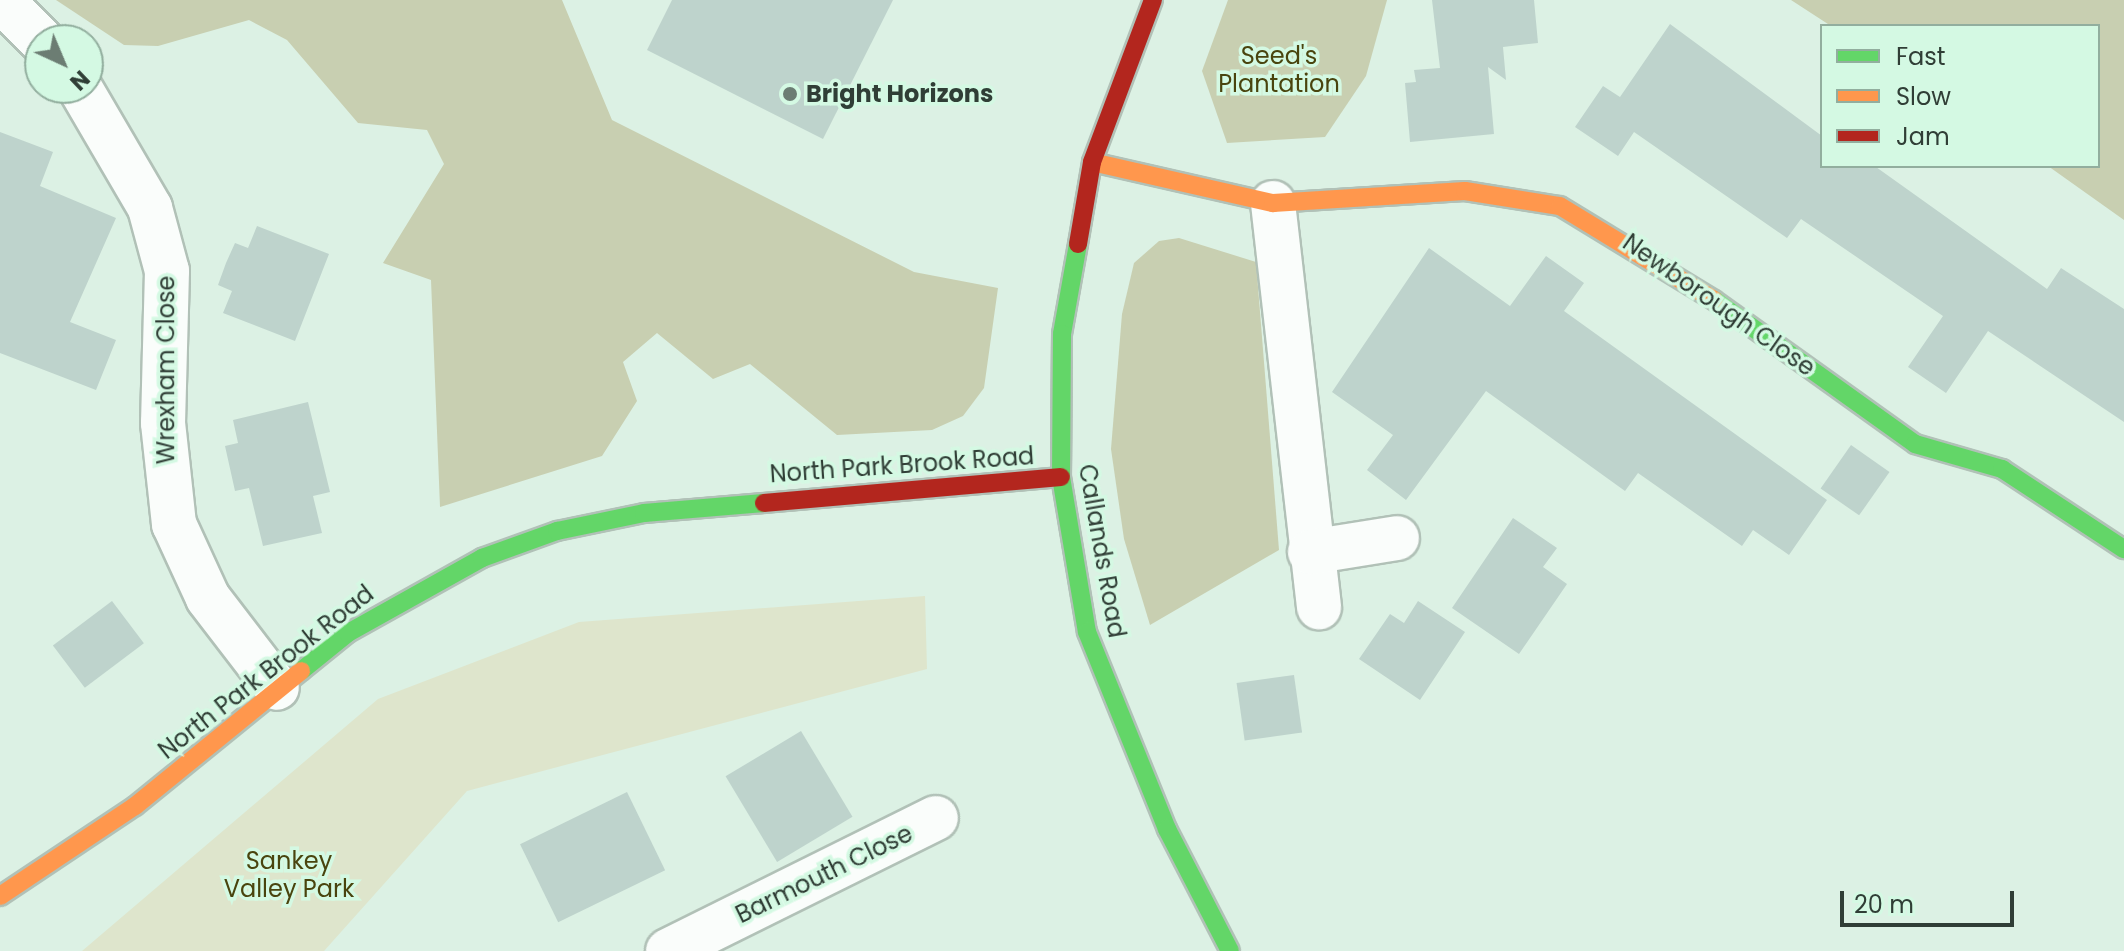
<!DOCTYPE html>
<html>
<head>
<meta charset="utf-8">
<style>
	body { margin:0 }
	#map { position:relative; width:2124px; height:951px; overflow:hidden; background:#dcf1e4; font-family:Poppins,sans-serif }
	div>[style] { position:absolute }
	.green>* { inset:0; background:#dee5cc }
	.forest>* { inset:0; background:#c8cfb1 }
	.building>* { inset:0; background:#bed3cc; transform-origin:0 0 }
	.roads { filter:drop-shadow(2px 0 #b1c1b7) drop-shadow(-2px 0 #b1c1b7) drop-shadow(0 2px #b1c1b7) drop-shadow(0 -2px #b1c1b7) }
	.street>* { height:44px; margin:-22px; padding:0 22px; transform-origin:22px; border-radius:22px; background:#fafdfb }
	.fast>* { height:18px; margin:-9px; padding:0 9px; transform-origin:9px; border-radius:9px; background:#63d668 }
	.slow>* { height:18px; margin:-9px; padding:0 9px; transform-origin:9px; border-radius:9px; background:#ff974d }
	.jam>* { height:18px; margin:-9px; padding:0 9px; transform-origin:9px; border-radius:9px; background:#b3261e }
	.dots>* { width:22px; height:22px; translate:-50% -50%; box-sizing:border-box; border:4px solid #d4f9e3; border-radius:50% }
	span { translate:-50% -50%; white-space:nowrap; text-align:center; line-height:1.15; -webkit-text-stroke:7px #d4f9e3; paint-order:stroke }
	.park-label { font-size:24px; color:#49440e }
	.poi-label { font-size:24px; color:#303e36; font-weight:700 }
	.left { translate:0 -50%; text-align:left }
	.street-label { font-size:24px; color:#303e36 }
	.legend { position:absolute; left:1820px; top:24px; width:280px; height:144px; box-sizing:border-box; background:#d4f9e3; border:2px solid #92ae9e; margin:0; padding:10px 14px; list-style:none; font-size:24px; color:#303e36 }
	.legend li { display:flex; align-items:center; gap:16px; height:40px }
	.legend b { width:40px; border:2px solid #92ae9e }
	.north { position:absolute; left:24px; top:24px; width:80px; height:80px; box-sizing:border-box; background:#d4f9e3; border:2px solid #92ae9e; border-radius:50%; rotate:136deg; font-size:22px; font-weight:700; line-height:32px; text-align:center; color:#303e36 }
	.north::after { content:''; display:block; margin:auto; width:28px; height:36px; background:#6c7d73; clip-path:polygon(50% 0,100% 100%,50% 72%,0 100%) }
	.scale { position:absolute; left:1840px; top:891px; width:174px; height:36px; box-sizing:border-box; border:4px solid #303e36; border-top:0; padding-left:10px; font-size:24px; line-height:28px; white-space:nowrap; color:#303e36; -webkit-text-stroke:6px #d4f9e3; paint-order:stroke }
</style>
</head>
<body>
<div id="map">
	<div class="green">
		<div style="clip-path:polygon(925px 596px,927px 669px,467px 791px,324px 951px,82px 951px,378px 699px,579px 622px)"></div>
	</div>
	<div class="forest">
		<div style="clip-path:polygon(56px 0,562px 0,612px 120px,914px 272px,998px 288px,984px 388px,963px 416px,932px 430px,837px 435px,750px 364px,713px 379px,657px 333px,623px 362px,637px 401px,602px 456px,440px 507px,431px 280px,383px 263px,444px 164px,427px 130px,358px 123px,287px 40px,249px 20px,158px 46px,124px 45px)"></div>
		<div style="clip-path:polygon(1228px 0,1387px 0,1366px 76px,1325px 137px,1227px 143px,1202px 71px)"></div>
		<div style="clip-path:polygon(1791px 0,2124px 0,2124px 220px,2048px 166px,2098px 166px,2098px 26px,1831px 26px)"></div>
		<div style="clip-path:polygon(1179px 238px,1256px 262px,1279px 550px,1150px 625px,1124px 539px,1111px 449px,1122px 314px,1134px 263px,1159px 241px)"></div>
	</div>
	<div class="building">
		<div style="clip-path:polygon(672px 0,893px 0,823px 139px,647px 50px)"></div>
		<div style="clip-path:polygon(1432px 0,1534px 0,1538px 43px,1503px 47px,1506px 80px,1488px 67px,1494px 134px,1410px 142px,1405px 83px,1416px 82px,1414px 70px,1440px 68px)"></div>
		<div style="clip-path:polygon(1670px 24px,1822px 136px,1822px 166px,1876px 167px,2047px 289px,2061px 268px,2124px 309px,2124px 422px,1988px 331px,1946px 393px,1908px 367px,1943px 316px,1801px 219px,1787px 238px,1634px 132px,1618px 156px,1575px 127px,1603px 86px,1620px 97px)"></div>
		<div style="clip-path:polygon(0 132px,53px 152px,40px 186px,116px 218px,70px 322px,116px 340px,96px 390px,0 353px)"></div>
		<div style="clip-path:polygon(257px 226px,329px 254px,295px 341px,223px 313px,232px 291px,218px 285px,226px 263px,235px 243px,248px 248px)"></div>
		<div style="clip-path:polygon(1429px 248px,1510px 306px,1546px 256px,1584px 283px,1564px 311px,1827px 500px,1789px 555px,1753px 530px,1742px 546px,1638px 473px,1625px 491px,1486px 391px,1406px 500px,1367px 470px,1393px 435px,1332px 392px)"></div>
		<div style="clip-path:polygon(308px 402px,330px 492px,313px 496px,322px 533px,263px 546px,249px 488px,235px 491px,225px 446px,238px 443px,233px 420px)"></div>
		<div style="left:1851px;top:445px;width:47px;height:53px;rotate:35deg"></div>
		<div style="clip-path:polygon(1513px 518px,1557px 548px,1543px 567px,1567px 584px,1519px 654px,1452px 608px)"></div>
		<div style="left:112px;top:601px;width:53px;height:74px;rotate:53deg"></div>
		<div style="clip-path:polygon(1418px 601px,1465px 632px,1420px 700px,1359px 659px,1390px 614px,1404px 623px)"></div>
		<div style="left:1294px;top:675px;width:58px;height:58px;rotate:82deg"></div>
		<div style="left:801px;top:731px;width:100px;height:88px;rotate:59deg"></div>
		<div style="left:627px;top:792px;width:87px;height:119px;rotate:64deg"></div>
	</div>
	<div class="roads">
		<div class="street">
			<div style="left:1px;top:0;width:57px;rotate:45deg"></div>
			<div style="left:80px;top:88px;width:139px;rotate:59.7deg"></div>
			<div style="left:150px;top:208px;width:65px;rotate:74.9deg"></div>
			<div style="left:167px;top:271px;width:152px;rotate:91.5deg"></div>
			<div style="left:163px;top:423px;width:102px;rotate:83.8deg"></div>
			<div style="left:174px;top:524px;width:81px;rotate:65.3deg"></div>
			<div style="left:208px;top:598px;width:113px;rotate:52.5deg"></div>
			<div style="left:1273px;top:203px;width:407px;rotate:83.5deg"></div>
			<div style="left:1310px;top:552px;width:88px;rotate:-9.1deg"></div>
			<div style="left:668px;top:951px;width:299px;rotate:-26.4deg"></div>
		</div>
		<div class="fast">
			<div style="left:1078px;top:244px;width:91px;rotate:100.1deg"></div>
			<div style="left:1062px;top:334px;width:143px;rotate:90.4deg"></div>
			<div style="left:1061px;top:477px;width:157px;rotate:80.5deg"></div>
			<div style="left:1087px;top:632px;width:213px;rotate:67.9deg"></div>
			<div style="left:1167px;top:829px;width:137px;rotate:62.7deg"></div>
			<div style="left:1714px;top:300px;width:247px;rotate:35.6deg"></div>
			<div style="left:1915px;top:444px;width:91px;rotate:16deg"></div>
			<div style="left:2002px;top:469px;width:146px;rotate:33.3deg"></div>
			<div style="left:301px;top:671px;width:60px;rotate:-39deg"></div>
			<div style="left:348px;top:633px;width:154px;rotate:-29.2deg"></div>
			<div style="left:482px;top:558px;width:80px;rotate:-19.8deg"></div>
			<div style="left:557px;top:531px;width:89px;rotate:-11.7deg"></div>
			<div style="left:644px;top:513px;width:120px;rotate:-4.8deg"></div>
		</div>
		<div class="slow">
			<div style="left:1092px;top:162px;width:186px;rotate:12.8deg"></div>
			<div style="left:1273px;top:203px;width:192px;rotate:-3.6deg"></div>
			<div style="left:1465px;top:191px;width:96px;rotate:9deg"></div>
			<div style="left:1560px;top:206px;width:180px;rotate:31.4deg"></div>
			<div style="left:0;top:896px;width:162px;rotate:-33.7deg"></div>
			<div style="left:135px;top:806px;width:214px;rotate:-39.1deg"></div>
		</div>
		<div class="jam">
			<div style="left:1078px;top:244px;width:83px;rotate:-80.3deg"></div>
			<div style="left:1092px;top:162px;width:173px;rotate:-69.4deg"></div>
			<div style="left:764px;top:503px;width:298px;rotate:-5deg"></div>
		</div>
	</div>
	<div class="dots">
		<div style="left:790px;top:94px;background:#6c7d73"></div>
	</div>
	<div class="park-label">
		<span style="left:1279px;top:70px">Seed's<br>Plantation</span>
		<span style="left:289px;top:875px">Sankey<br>Valley Park</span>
	</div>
	<div class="poi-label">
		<span class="left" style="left:806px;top:94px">Bright Horizons</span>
	</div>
	<div class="street-label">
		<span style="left:1719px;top:305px;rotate:35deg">Newborough Close</span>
		<span style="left:166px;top:370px;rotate:-90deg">Wrexham Close</span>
		<span style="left:902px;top:465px;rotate:-4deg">North Park Brook Road</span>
		<span style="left:1102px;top:551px;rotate:80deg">Callands Road</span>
		<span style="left:266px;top:672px;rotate:-38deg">North Park Brook Road</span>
		<span style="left:824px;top:874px;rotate:-26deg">Barmouth Close</span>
	</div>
	<ul class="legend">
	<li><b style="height:10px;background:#63d668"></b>Fast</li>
	<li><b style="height:10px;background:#ff974d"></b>Slow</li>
	<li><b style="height:10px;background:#b3261e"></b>Jam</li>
	</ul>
	<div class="north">N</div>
	<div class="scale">20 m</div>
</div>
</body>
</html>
